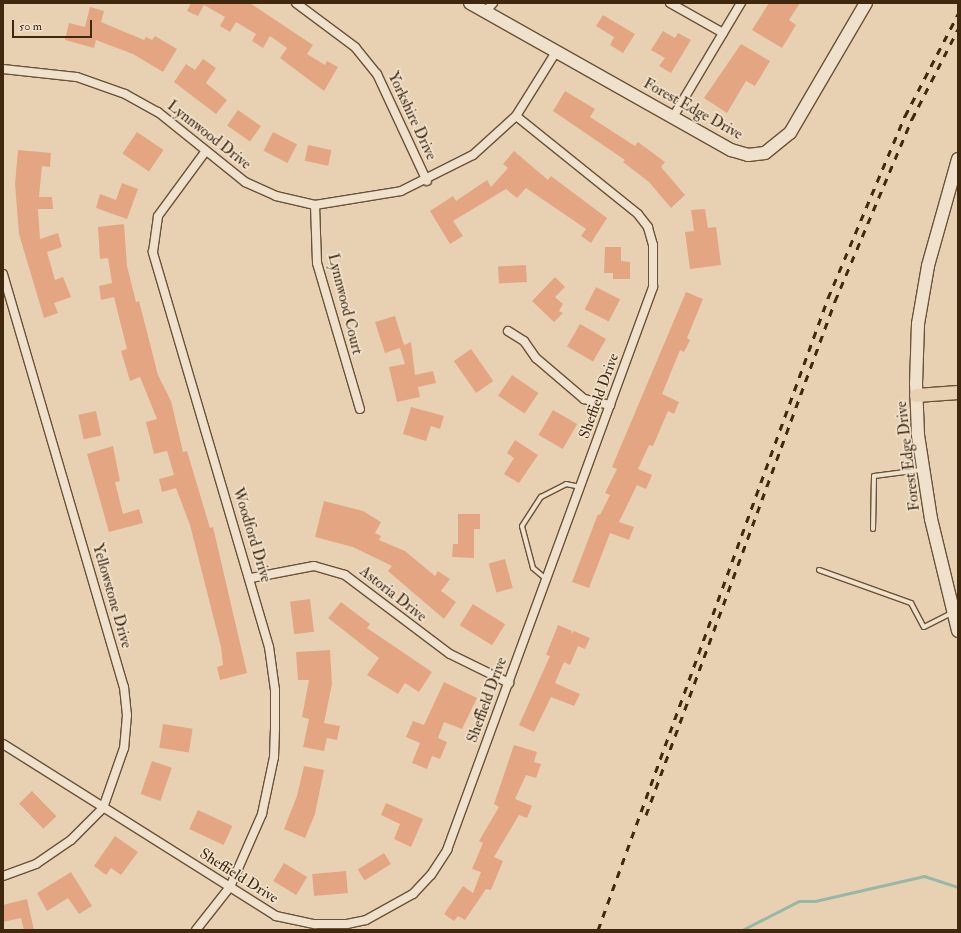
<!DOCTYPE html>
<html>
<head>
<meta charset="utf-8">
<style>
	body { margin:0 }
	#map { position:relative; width:961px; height:933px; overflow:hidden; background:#e8d1b2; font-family:"IM FELL Double Pica",serif }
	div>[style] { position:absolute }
	.stream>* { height:3px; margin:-1.5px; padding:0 1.5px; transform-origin:1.5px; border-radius:1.5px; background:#98b8a7 }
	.building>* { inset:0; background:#e4a682; transform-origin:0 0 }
	.roads { filter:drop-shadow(1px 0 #695237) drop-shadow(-1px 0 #695237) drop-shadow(0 1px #695237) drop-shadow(0 -1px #695237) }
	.lane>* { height:4px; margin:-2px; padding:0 2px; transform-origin:2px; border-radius:2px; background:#f0e1cd }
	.street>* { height:8px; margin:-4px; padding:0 4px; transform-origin:4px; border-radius:4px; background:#f0e1cd }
	.secondary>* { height:12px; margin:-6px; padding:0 6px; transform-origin:6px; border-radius:6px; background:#f0e1cd }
	.primary>* { height:13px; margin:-6.5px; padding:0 6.5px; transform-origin:6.5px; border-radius:6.5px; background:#e8d1b2 }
	.rail>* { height:3px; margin-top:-1.5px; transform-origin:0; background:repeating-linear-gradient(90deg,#3f280e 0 7px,transparent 0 14px) }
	span { translate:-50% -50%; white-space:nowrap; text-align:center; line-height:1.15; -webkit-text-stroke:3.5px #f0e1cd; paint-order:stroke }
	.street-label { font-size:15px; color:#3f280e }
	.frame { position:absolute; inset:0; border:4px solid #3f280e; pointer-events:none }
	.scale { position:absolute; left:12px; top:20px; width:80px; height:18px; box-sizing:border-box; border:2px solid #3f280e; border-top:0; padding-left:5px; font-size:12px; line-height:14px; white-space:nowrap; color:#3f280e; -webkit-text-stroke:3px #f0e1cd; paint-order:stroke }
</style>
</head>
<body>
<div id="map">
	<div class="stream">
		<div style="left:742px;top:930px;width:64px;rotate:-27deg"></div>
		<div style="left:799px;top:901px;width:16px"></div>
		<div style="left:815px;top:901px;width:112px;rotate:-12.9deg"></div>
		<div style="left:924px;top:876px;width:36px;rotate:18deg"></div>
	</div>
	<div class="building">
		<div style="clip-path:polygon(191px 3px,250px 3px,313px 45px,307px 54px,325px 65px,327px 61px,338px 67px,324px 91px,280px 58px,287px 48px,270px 36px,263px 48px,252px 41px,256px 34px,236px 22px,230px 32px,220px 26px,225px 17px,204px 5px,198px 16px,187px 11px)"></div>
		<div style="clip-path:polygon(769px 3px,800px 3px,789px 20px,796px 25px,782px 48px,752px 30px)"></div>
		<div style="clip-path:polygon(90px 7px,104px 11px,101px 22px,144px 40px,146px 37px,152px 40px,155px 36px,177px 49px,163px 72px,133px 54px,96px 40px,94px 48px,65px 40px,69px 23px,85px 27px)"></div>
		<div style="clip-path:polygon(603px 15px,635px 34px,623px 53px,610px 45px,614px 37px,596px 26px)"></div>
		<div style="clip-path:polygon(663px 31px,675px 38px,678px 33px,691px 40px,671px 73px,659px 66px,665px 58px,651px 50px)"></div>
		<div style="clip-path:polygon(741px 44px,770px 61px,755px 86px,746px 81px,727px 113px,704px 98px)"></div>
		<div style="clip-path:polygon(203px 59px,216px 68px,206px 83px,227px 100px,216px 114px,174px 82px,186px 64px,195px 70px)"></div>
		<div style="clip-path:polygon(565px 91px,595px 109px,590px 117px,635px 146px,638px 142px,665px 162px,661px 167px,685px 195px,671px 208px,649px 182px,623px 162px,625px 160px,553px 111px)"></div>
		<div style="left:238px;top:110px;width:28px;height:19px;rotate:35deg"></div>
		<div style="left:137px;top:132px;width:32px;height:26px;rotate:34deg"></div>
		<div style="left:273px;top:132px;width:27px;height:21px;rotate:27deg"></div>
		<div style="left:308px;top:145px;width:24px;height:16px;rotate:12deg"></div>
		<div style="clip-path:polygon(18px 150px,51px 153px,50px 167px,42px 166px,39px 197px,52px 197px,53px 209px,38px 209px,40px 239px,58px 233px,62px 247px,47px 252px,55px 280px,63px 277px,71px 297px,54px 303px,58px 313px,44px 318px,19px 234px,15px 184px)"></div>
		<div style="clip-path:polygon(514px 151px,548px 180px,551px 176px,607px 218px,591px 243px,581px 236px,586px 229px,526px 188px,517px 198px,506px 189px,453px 221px,463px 236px,450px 244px,430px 211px,453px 196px,456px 201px,487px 180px,491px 187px,508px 168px,503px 164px)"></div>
		<div style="clip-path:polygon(122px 183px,138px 189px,127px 219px,96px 208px,100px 194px,116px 200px)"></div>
		<div style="clip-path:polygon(705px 209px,708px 228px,716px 227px,721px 265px,690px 269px,685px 232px,694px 231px,691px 210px)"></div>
		<div style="clip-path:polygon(124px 224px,127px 266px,136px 302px,139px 301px,158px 375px,171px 401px,183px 452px,187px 451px,210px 528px,213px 527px,247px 673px,220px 680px,217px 667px,223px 665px,221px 647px,190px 525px,176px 488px,162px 492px,159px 479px,174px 475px,167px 451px,154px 454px,146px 422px,157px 419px,140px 377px,130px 381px,121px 351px,127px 349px,114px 297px,101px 300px,99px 286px,112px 283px,108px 258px,100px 259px,98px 227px)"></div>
		<div style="clip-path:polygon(605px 247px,621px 247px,621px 261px,630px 262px,630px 279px,613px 279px,613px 273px,604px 273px)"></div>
		<div style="left:526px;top:265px;width:17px;height:28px;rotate:87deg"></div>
		<div style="clip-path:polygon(555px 277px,565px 287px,555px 297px,563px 304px,559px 311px,563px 313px,554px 322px,532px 301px)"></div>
		<div style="left:596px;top:287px;width:27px;height:25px;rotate:27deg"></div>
		<div style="clip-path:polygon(686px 292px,703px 299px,687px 338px,690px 340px,684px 352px,680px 350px,662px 394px,679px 402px,674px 414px,668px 411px,653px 446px,649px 445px,638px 469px,652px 475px,646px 489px,637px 485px,619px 522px,634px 527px,629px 540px,610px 533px,589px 588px,572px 582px,598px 514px,600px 515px,610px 495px,605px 493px,617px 469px,612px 467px)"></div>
		<div style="clip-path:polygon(395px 316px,404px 345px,411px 342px,415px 375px,433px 371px,436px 383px,418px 387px,420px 397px,397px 402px,389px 367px,405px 364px,400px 348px,385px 353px,375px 322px)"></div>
		<div style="left:580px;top:324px;width:30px;height:26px;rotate:30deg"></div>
		<div style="left:471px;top:349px;width:39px;height:21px;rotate:55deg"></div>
		<div style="left:512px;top:375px;width:32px;height:25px;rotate:34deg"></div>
		<div style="clip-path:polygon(411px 407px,444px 416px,440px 429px,431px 426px,426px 441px,403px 434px)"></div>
		<div style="left:553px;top:410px;width:28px;height:29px;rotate:30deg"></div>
		<div style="left:96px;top:411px;width:25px;height:18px;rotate:78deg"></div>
		<div style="clip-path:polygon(515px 440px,538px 455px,519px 483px,504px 474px,514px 458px,507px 453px)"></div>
		<div style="clip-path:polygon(113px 446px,120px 481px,115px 482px,123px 514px,139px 509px,143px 523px,109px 532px,87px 454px)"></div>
		<div style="clip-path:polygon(324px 501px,363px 511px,381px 522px,375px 533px,381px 536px,379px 540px,405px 551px,435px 576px,438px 571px,450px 579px,441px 591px,456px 602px,444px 619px,388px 571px,392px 566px,353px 547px,315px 537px)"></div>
		<div style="clip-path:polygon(458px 514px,480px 514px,480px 529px,474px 529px,474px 558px,452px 557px,453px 544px,458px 544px)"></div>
		<div style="left:505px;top:559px;width:30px;height:17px;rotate:75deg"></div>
		<div style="left:310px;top:599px;width:33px;height:20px;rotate:83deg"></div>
		<div style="clip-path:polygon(341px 602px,370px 624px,367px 628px,432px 672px,419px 692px,405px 683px,398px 694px,367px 675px,379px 658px,328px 618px)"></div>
		<div style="left:473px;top:604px;width:38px;height:25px;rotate:32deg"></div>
		<div style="clip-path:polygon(558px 625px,572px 631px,571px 634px,574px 631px,590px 638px,585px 649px,578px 646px,570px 665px,564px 662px,555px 683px,580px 694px,574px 706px,551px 697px,534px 732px,519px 725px,550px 656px,546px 655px)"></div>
		<div style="clip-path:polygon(330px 650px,332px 684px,324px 723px,340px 726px,337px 740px,327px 738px,324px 751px,303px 747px,309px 719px,302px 717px,309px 680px,298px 680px,296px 652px)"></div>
		<div style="clip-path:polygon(444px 682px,477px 698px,462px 729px,444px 722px,438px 738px,447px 742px,440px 759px,432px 756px,427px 769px,412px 763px,420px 743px,406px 737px,413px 721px,424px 725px)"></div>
		<div style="left:163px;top:724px;width:30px;height:24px;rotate:9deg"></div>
		<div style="clip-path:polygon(514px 745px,537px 752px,534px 762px,541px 764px,536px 778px,526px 775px,515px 799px,532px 806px,527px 818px,519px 815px,494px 857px,503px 861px,491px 890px,486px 889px,465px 920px,458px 916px,454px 921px,444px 914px,463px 886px,473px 893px,481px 872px,472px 869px,483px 843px,479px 841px,499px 807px,494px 804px)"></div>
		<div style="left:152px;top:761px;width:21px;height:35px;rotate:19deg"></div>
		<div style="clip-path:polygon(304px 766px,324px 770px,315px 814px,305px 838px,284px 829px,297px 796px)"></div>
		<div style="left:32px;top:791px;width:35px;height:18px;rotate:46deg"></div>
		<div style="clip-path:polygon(386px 803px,423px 819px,411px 847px,394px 839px,400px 824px,381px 815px)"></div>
		<div style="left:198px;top:810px;width:38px;height:21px;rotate:25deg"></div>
		<div style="clip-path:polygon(115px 836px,138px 852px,121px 875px,111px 868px,106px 875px,94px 866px)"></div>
		<div style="left:384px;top:853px;width:13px;height:31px;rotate:58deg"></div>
		<div style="left:284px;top:863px;width:27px;height:21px;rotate:31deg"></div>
		<div style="left:346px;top:871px;width:22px;height:34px;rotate:85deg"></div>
		<div style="clip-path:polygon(71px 872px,92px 906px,79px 914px,68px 898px,47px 911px,37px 893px)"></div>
		<div style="clip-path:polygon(27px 899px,34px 930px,24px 930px,21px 918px,3px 922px,3px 905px)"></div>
	</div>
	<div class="roads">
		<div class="lane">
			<div style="left:873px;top:529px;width:53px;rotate:-88.9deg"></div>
			<div style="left:874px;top:476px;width:47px;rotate:-7.3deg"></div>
			<div style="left:819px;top:570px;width:98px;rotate:19.7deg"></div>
			<div style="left:911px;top:603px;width:27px;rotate:62deg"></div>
			<div style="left:924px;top:627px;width:31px;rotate:-27deg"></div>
			<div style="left:546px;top:579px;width:17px;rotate:-140deg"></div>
			<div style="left:533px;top:568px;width:43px;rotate:-104.7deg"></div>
			<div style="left:522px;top:526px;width:35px;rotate:-57deg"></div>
			<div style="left:541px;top:497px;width:28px;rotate:-27deg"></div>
			<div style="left:566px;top:484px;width:14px;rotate:12deg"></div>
		</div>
		<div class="street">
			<div style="left:296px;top:3px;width:74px;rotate:36.7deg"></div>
			<div style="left:355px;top:47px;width:35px;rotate:51deg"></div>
			<div style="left:377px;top:74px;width:118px;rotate:65deg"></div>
			<div style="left:670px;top:3px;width:61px;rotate:29.5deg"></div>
			<div style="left:485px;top:12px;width:12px;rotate:-48deg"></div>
			<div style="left:3px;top:69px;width:74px;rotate:6.2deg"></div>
			<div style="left:77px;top:77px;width:51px;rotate:19.5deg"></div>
			<div style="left:125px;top:94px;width:38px;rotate:29deg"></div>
			<div style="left:158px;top:112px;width:112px;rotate:38.8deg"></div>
			<div style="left:245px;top:182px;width:34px;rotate:24deg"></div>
			<div style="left:276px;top:196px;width:40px;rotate:13deg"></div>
			<div style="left:315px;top:205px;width:87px;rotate:-9.2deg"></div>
			<div style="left:401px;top:191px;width:80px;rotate:-26.6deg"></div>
			<div style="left:473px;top:155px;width:58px;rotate:-42.2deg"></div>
			<div style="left:516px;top:116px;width:75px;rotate:-58deg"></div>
			<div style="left:673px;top:117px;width:133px;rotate:-59.2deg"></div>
			<div style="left:315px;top:205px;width:58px;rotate:88deg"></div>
			<div style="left:317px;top:263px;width:152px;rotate:73.6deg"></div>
			<div style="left:3px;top:274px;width:430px;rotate:73.7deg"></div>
			<div style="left:124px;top:687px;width:28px;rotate:84deg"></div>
			<div style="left:127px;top:715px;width:33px;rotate:95deg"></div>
			<div style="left:124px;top:748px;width:64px;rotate:109.3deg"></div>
			<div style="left:103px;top:808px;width:45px;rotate:135deg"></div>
			<div style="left:71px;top:840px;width:42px;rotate:145.6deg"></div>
			<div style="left:36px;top:864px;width:35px;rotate:160deg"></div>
			<div style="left:508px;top:331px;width:19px;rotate:32deg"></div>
			<div style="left:524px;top:341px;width:21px;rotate:55deg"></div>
			<div style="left:536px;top:358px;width:63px;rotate:40.5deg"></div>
			<div style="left:584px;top:399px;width:27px;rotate:13deg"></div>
			<div style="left:251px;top:578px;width:64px;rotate:-10.8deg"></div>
			<div style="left:314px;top:566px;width:32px;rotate:16deg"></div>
			<div style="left:345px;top:575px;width:131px;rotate:37deg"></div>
			<div style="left:450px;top:654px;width:66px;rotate:26.2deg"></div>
			<div style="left:3px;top:744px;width:323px;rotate:32.2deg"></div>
			<div style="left:276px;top:916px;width:40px;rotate:12deg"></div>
			<div style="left:315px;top:924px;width:32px"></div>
			<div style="left:347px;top:924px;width:19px;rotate:-12deg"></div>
			<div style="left:366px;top:920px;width:54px;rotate:-29deg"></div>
			<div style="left:413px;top:894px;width:26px;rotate:-47deg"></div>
			<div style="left:431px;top:875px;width:30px;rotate:-57deg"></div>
			<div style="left:447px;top:850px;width:600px;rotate:-69.9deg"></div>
			<div style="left:653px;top:287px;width:42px;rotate:-90deg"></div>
			<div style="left:653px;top:245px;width:19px;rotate:-106deg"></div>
			<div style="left:648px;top:227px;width:16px;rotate:-128deg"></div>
			<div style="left:638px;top:214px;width:156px;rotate:-141.2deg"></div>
			<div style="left:196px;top:930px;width:55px;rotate:-51.7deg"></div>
			<div style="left:230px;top:887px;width:80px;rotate:-66.3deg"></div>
			<div style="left:262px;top:814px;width:58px;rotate:-78.1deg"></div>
			<div style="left:274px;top:757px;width:29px;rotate:-88deg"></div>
			<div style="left:275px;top:728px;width:38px;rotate:-90deg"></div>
			<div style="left:275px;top:690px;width:43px;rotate:-97.9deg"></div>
			<div style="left:269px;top:647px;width:412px;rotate:-106.4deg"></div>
			<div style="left:153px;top:252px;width:36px;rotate:-82deg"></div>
			<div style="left:158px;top:216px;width:79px;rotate:-53.7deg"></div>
		</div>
		<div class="secondary">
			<div style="left:470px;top:3px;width:300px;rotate:29.4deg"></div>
			<div style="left:731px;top:150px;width:18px;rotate:16deg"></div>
			<div style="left:748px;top:155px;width:17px;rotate:-7deg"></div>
			<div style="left:765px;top:153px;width:32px;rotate:-39deg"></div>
			<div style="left:790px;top:133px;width:151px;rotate:-59.7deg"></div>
			<div style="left:958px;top:159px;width:111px;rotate:105.7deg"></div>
			<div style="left:928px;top:266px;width:59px;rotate:99.8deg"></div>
			<div style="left:918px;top:324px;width:59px;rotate:91.9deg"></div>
			<div style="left:916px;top:383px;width:52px;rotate:87.8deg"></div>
			<div style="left:918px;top:435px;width:85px;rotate:81.2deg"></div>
			<div style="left:931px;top:519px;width:115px;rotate:76.4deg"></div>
		</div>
		<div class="primary">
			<div style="left:916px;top:395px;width:42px;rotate:-4.1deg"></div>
		</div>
	</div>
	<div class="rail">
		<div style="left:646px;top:815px;width:548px;rotate:-69.81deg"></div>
		<div style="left:835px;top:301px;width:198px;rotate:-67.1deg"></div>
		<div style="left:912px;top:119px;width:101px;rotate:-62.9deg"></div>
		<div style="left:598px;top:930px;width:673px;rotate:-70deg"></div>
		<div style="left:828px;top:298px;width:198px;rotate:-67.1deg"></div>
		<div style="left:905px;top:116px;width:115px;rotate:-62.5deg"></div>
	</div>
	<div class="street-label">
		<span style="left:693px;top:109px;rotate:29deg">Forest Edge Drive</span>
		<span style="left:412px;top:116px;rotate:65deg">Yorkshire Drive</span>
		<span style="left:209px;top:135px;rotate:38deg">Lynnwood Drive</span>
		<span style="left:345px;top:304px;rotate:76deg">Lynnwood Court</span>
		<span style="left:599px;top:396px;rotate:-70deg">Sheffield Drive</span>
		<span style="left:908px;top:456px;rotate:-97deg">Forest Edge Drive</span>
		<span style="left:252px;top:535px;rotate:73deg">Woodford Drive</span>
		<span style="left:393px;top:594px;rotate:38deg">Astoria Drive</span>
		<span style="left:112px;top:596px;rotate:74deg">Yellowstone Drive</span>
		<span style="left:487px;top:700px;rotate:-70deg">Sheffield Drive</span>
		<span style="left:239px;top:876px;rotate:32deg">Sheffield Drive</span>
	</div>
	<div class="frame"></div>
	<div class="scale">50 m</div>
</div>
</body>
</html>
